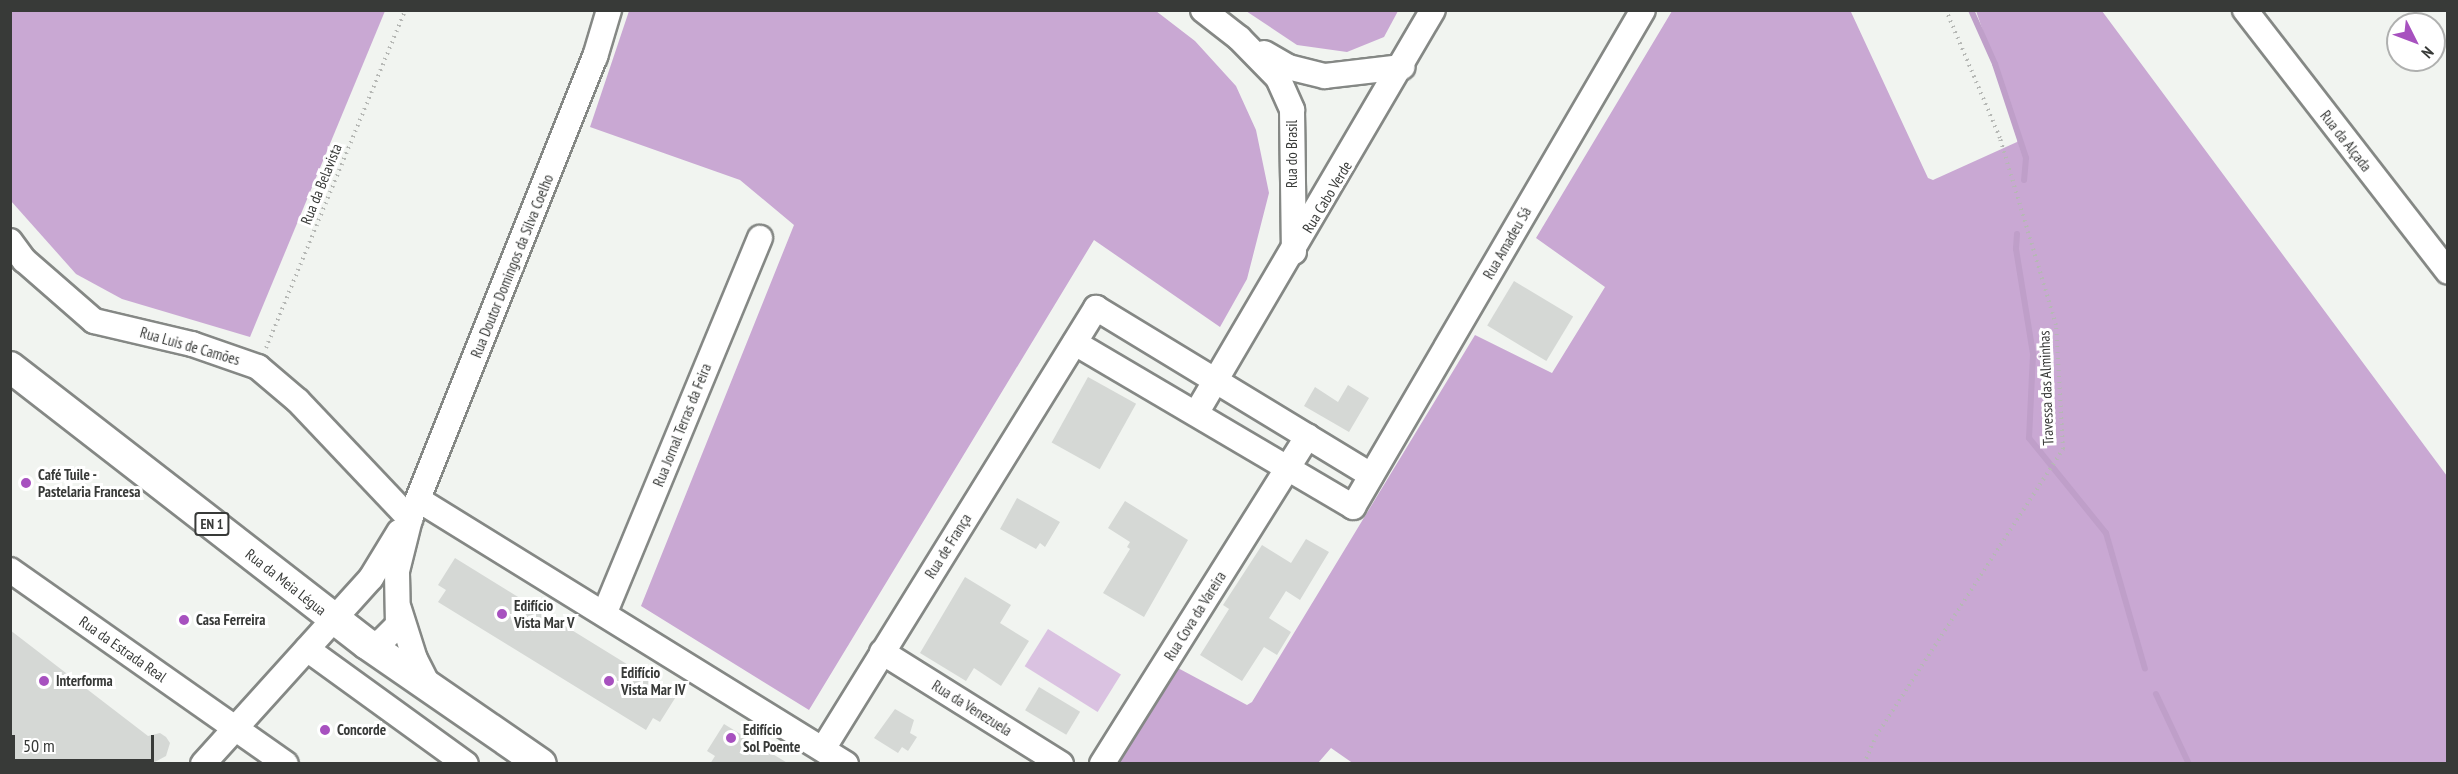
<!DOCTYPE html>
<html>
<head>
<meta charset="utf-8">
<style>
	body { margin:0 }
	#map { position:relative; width:2458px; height:774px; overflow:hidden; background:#f1f4f0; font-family:"PT Sans Narrow",sans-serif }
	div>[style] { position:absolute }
	.green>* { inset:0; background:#dac2e1; transform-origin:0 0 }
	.forest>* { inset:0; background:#c9a8d3 }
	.stream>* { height:6px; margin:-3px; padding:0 3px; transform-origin:3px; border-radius:3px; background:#bf9fc9 }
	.building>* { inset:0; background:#d5d8d5; transform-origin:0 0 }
	.path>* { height:4px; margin-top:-2px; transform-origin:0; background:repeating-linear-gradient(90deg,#b6b8b5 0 1.5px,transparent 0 6px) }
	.roads { filter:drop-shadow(2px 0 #858885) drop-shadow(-2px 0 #858885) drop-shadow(0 2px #858885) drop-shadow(0 -2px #858885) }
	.minor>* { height:24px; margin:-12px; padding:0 12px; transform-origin:12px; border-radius:12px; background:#fff }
	.major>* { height:30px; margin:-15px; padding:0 15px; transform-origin:15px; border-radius:15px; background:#fff }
	.dots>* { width:16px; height:16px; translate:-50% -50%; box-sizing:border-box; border:3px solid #fff; border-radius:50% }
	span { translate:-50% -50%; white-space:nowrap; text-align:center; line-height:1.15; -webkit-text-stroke:6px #fff; paint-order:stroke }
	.shield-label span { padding:2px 4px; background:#fff; border:2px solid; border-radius:4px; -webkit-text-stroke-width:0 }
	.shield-label { font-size:14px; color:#383a38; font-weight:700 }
	.street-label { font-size:15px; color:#383a38 }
	.poi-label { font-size:15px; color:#383a38; font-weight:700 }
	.left { translate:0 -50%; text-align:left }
	.frame { position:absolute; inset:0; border:12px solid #383a38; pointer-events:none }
	.north { position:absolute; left:2386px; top:12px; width:60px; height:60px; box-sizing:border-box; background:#fff; border:2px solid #afb0af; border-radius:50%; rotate:132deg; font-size:16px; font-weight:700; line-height:24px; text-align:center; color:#383a38 }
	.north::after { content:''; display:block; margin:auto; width:21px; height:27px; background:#a751bf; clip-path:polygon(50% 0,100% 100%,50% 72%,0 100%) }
	.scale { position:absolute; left:12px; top:735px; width:142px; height:27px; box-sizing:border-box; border:3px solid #383a38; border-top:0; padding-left:8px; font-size:18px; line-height:21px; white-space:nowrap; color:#383a38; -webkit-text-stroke:4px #fff; paint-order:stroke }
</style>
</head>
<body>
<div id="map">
	<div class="green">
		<div style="left:1048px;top:629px;width:86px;height:44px;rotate:32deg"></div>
	</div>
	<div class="forest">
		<div style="clip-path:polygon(11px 10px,385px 11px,250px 337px,122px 299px,76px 274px,11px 201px)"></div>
		<div style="clip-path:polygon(629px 11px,1156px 11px,1195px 41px,1236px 86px,1256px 130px,1269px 193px,1247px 279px,1220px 327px,1094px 240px,809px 710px,641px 606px,794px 225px,740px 180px,590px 127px)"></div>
		<div style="clip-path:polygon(1246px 11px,1398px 11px,1384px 37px,1347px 52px,1297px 45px)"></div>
		<div style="clip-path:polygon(1672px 11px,1851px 12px,1928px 178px,1933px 180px,2017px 142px,2020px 137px,1976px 11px,2102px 11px,2447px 476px,2447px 763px,1354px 764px,1331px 748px,1318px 763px,1112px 764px,1176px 667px,1247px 705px,1252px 702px,1475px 335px,1552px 373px,1605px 287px,1536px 238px)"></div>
	</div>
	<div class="stream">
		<div style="left:1971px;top:10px;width:59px;rotate:66deg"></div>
		<div style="left:1995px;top:64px;width:99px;rotate:71.7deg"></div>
		<div style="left:2026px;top:158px;width:22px;rotate:95deg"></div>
		<div style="left:2017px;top:234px;width:15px;rotate:94deg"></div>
		<div style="left:2016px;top:249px;width:106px;rotate:80.8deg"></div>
		<div style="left:2033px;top:354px;width:84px;rotate:92.7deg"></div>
		<div style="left:2029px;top:438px;width:122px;rotate:51deg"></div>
		<div style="left:2106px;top:533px;width:141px;rotate:74deg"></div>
		<div style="left:2156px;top:694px;width:77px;rotate:64.8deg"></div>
	</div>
	<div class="building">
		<div style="left:1514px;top:281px;width:69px;height:52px;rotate:31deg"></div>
		<div style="left:1088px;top:377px;width:55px;height:75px;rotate:29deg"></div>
		<div style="clip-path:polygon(1348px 385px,1369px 398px,1349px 432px,1304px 406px,1315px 387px,1338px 402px)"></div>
		<div style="clip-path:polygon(1017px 498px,1060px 522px,1045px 547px,1040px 543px,1036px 549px,1000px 529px)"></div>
		<div style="clip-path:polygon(1125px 501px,1188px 540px,1144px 617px,1103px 593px,1130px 549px,1127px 547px,1130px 542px,1108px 528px)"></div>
		<div style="clip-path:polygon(1306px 539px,1329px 552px,1300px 600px,1286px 591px,1269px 618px,1291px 632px,1277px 655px,1264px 647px,1242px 681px,1200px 655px,1229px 609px,1223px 605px,1262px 545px,1291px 563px)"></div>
		<div style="clip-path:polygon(455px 558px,677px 695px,660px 722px,653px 718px,646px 730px,438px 602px,446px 590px,438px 585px)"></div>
		<div style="clip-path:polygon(965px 577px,1011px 605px,1000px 623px,1029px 641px,1001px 686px,974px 668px,966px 681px,920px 653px)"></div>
		<div style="clip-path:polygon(10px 630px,148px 736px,160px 733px,166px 737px,170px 743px,166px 756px,151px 764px,10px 764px)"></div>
		<div style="left:1039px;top:687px;width:48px;height:27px;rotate:31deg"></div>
		<div style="clip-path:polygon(895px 709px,914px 720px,910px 733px,917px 737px,908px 751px,902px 747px,898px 753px,874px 738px)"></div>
		<div style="clip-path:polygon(724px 724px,789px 764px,710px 764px,715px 756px,707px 751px)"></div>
	</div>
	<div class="path">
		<div style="left:266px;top:348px;width:365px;rotate:-67.6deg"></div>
		<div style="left:1864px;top:764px;width:30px;rotate:-67deg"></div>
		<div style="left:1876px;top:736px;width:343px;rotate:-56.9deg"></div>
		<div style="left:2063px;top:449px;width:124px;rotate:-93.2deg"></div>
		<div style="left:2056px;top:325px;width:195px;rotate:-106.7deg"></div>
		<div style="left:2000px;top:138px;width:139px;rotate:-112.9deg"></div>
	</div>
	<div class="roads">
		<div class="minor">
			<div style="left:1203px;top:10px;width:46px;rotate:37.9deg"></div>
			<div style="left:1239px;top:38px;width:56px;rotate:45.7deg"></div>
			<div style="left:1278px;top:78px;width:35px;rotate:66deg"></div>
			<div style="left:1292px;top:110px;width:142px;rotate:89.2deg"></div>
			<div style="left:2245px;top:10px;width:331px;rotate:52.2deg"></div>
			<div style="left:1264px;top:53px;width:28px;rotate:30deg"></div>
			<div style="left:1288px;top:67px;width:38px;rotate:14deg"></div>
			<div style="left:1325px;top:76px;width:78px;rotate:-6.7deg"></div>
			<div style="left:10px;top:241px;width:24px;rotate:54deg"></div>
			<div style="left:24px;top:260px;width:93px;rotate:41.1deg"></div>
			<div style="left:94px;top:321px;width:101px;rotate:13.2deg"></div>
			<div style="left:192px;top:344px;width:70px;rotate:19.2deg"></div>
			<div style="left:258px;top:367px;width:52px;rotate:40.4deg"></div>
			<div style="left:298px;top:401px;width:163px;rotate:46.5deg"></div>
			<div style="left:1075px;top:343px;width:323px;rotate:30.5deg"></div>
			<div style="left:1353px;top:507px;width:575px;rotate:-59.74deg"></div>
			<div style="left:1197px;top:412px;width:466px;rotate:-59.6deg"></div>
			<div style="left:419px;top:500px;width:502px;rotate:31.73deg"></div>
			<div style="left:10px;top:570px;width:337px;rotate:35.1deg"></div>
			<div style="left:399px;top:609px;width:52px;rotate:72.3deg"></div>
			<div style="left:415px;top:659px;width:31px;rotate:63deg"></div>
			<div style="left:605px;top:612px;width:405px;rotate:-67.5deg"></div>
			<div style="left:367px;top:644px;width:14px;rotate:-8deg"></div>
			<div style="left:381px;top:642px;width:24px;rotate:-45deg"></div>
			<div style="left:398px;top:625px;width:54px;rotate:-91.1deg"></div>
			<div style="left:397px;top:571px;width:54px;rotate:-76deg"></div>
			<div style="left:410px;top:519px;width:498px;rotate:-68.2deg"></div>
			<div style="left:595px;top:57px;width:49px;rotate:-73.4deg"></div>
			<div style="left:307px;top:649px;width:196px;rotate:35.9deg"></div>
			<div style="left:882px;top:652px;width:211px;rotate:32deg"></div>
			<div style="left:823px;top:749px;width:519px;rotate:-58.24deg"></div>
			<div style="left:1096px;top:308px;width:322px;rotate:31.3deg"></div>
			<div style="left:203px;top:764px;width:251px;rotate:-47.9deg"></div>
			<div style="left:371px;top:578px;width:54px;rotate:-58.7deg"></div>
			<div style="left:1102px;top:764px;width:387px;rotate:-57.9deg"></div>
		</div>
		<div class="major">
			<div style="left:10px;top:367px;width:452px;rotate:37.8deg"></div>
			<div style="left:367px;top:644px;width:211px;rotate:34.6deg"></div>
		</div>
	</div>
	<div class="dots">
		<div style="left:26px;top:483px;background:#a751bf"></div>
		<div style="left:502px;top:614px;background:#a751bf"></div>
		<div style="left:184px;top:620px;background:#a751bf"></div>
		<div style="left:44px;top:681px;background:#a751bf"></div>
		<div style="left:609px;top:681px;background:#a751bf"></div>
		<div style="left:325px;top:730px;background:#a751bf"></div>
		<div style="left:731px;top:738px;background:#a751bf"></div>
	</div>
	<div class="shield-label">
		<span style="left:212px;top:524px">EN 1</span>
	</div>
	<div class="street-label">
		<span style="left:2346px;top:141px;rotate:52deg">Rua da Alçada</span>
		<span style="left:1292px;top:154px;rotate:-90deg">Rua do Brasil</span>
		<span style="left:321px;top:184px;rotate:-68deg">Rua da Belavista</span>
		<span style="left:1327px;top:197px;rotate:-59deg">Rua Cabo Verde</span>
		<span style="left:1507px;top:243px;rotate:-60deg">Rua Amadeu Sá</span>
		<span style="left:512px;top:266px;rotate:-68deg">Rua Doutor Domingos da Silva Coelho</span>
		<span style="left:190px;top:346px;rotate:16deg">Rua Luis de Camões</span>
		<span style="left:2046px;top:388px;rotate:-92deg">Travessa das Alminhas</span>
		<span style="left:682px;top:425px;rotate:-68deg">Rua Jornal Terras da Feira</span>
		<span style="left:948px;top:546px;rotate:-58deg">Rua de França</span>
		<span style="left:286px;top:582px;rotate:38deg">Rua da Meia Légua</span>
		<span style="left:1195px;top:616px;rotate:-58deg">Rua Cova da Vareira</span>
		<span style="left:123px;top:649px;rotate:35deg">Rua da Estrada Real</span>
		<span style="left:972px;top:708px;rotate:32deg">Rua da Venezuela</span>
	</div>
	<div class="poi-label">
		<span class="left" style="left:38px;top:483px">Café Tuile -<br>Pastelaria Francesa</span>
		<span class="left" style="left:514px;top:614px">Edifício<br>Vista Mar V</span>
		<span class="left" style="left:196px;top:620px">Casa Ferreira</span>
		<span class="left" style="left:621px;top:681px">Edifício<br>Vista Mar IV</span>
		<span class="left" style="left:56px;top:681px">Interforma</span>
		<span class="left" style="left:743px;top:738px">Edifício<br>Sol Poente</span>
		<span class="left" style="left:337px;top:730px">Concorde</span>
	</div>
	<div class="frame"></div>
	<div class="north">N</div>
	<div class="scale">50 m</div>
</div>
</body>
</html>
